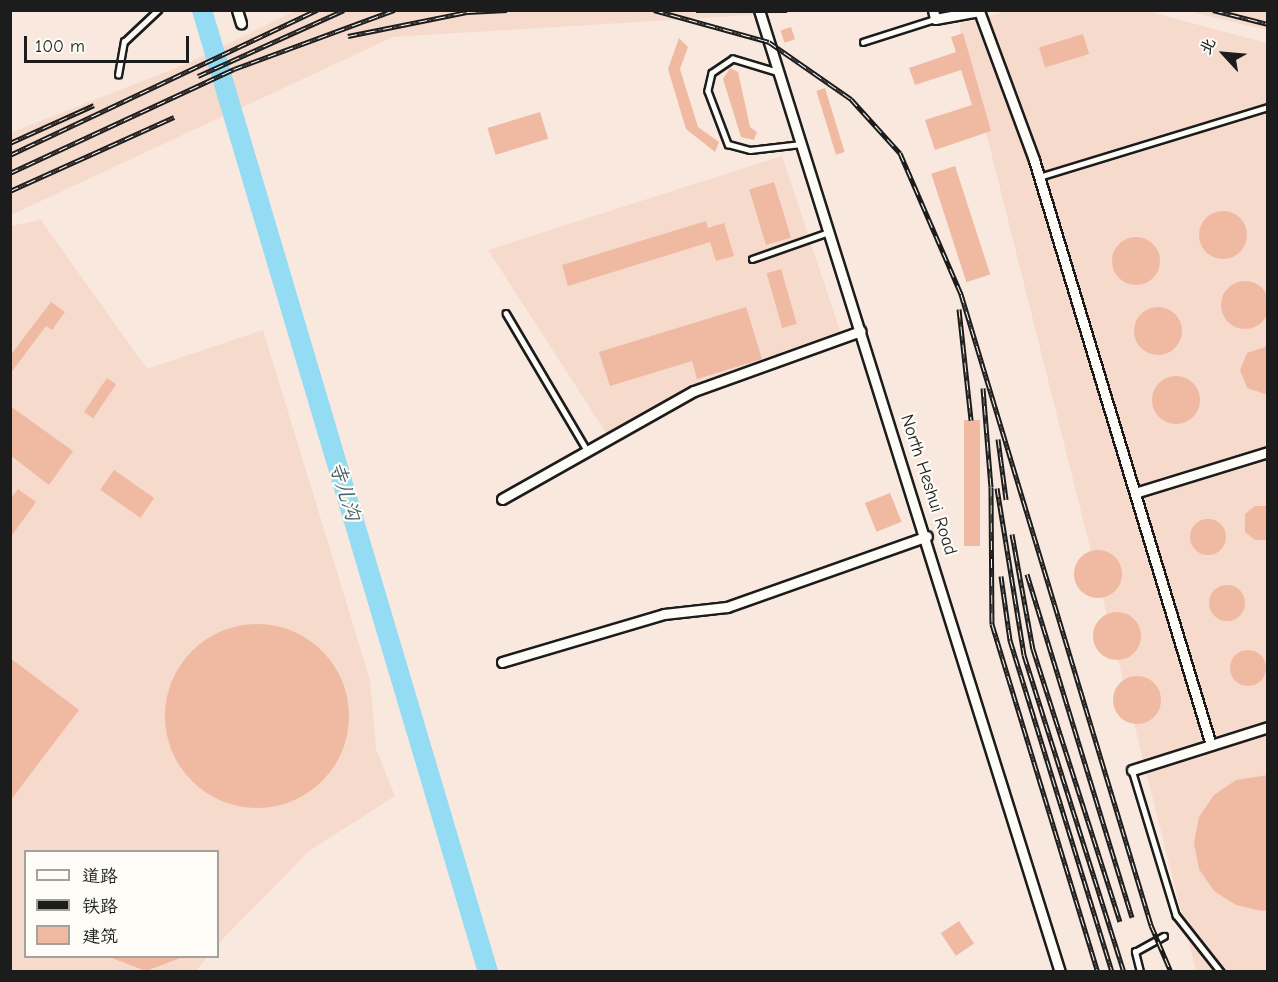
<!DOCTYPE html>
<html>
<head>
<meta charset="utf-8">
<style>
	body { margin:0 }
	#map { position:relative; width:1278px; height:982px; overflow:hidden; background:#f9e8de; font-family:"Comic Neue","LXGW WenKai TC",sans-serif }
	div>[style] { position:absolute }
	.built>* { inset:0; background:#f6dacc }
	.river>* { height:20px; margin:-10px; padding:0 10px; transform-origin:10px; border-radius:10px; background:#93dcf4 }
	.building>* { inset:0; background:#efb9a2; transform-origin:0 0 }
	.round { border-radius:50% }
	.roads { filter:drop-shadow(2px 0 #1c1c1c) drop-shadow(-2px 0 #1c1c1c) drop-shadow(0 2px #1c1c1c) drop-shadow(0 -2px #1c1c1c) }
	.lane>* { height:4.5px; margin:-2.25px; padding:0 2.25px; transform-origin:2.25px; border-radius:2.25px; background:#fdfcf7 }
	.street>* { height:9px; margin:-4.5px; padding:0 4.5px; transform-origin:4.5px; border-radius:4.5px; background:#fdfcf7 }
	.rail>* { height:5px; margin-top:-2.5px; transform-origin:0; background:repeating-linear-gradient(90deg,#fdfcf7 0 9px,#1c1c1c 0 18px); box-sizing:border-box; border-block:2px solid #1c1c1c }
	span { translate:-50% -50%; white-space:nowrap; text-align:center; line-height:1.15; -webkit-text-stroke:4.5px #fdfcf7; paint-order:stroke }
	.street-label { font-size:18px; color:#1c1c1c }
	.water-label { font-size:20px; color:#465f68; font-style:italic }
	.frame { position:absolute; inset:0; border:12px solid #1c1c1c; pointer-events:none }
	.legend { position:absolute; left:24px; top:850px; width:195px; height:108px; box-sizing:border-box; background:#fdfcf7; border:2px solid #a3a29f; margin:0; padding:8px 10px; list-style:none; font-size:18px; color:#1c1c1c }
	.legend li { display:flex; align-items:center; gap:12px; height:30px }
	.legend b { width:30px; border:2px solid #a3a29f }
	.north { position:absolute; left:1194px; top:24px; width:60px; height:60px; -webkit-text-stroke:4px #fdfcf7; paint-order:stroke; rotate:296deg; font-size:16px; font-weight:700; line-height:24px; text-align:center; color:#1c1c1c }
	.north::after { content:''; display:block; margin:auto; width:21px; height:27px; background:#1c1c1c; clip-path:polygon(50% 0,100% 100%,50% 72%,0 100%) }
	.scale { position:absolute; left:24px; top:36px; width:165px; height:27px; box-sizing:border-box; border:3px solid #1c1c1c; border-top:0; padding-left:8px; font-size:18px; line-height:21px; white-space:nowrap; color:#1c1c1c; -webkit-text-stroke:4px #fdfcf7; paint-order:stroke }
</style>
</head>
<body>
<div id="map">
	<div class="built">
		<div style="clip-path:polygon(295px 11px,817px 11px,393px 37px,11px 215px,10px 133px,186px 64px)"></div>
		<div style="clip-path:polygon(1008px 11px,1146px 11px,1267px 43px,1267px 971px,1196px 971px,959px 24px)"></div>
		<div style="clip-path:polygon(1187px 11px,1267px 11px,1267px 30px)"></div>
		<div style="clip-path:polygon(782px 156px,840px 331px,699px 382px,612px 442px,488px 250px)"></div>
		<div style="clip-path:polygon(41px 220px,147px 369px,263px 330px,370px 680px,376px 749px,395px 796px,309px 851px,218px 944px,218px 852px,26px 852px,26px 956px,207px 957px,196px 971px,11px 972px,10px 226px)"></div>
	</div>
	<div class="river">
		<div style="left:202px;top:10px;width:1004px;rotate:73.44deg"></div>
	</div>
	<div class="building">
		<div style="left:791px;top:27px;width:13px;height:11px;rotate:72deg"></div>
		<div style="clip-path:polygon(963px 33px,991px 131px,935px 150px,925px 120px,972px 105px,961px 70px,915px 85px,909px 68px,956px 52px,951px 37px)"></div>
		<div style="left:1083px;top:34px;width:21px;height:46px;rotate:73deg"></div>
		<div style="clip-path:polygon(679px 38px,688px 47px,680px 69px,698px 127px,719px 142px,715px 152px,686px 129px,668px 69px)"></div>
		<div style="clip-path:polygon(730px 68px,738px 72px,750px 127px,757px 132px,754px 140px,741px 137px,723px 79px)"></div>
		<div style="left:825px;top:88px;width:67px;height:9px;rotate:73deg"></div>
		<div style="left:540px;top:112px;width:28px;height:55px;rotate:73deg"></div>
		<div style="left:955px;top:166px;width:114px;height:25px;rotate:72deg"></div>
		<div style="left:774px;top:182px;width:58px;height:26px;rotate:73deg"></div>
		<div class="round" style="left:1199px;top:211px;width:48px;height:48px"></div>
		<div style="clip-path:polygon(706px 221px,708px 228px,724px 223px,734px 256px,716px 261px,710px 242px,568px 286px,562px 265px)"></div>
		<div class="round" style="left:1112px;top:237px;width:48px;height:48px"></div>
		<div style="left:781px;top:269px;width:57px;height:15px;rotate:74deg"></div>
		<div class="round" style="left:1221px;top:281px;width:48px;height:48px"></div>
		<div style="clip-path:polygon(51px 302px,65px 312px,52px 330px,46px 326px,10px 374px,10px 356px)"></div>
		<div class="round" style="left:1134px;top:307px;width:48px;height:48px"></div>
		<div style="clip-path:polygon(746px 307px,762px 359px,697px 379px,692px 361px,610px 386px,599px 352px)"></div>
		<div style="clip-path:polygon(1268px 346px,1268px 395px,1247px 388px,1240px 370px,1247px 353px)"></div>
		<div class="round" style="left:1152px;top:376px;width:48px;height:48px"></div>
		<div style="left:107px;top:378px;width:11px;height:41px;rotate:34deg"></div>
		<div style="clip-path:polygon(10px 406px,73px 451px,49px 485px,10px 455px)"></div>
		<div style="left:964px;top:420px;width:16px;height:126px"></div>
		<div style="left:114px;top:470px;width:49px;height:24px;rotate:35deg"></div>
		<div style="clip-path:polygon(18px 489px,36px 502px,10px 538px,10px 499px)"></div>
		<div style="left:890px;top:493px;width:31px;height:27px;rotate:68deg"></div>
		<div style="clip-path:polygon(1255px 506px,1268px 506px,1268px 540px,1255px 540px,1245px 532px,1245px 514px)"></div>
		<div class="round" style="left:1190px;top:519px;width:36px;height:36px"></div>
		<div class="round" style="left:1074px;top:550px;width:48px;height:48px"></div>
		<div class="round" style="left:1209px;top:585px;width:36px;height:36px"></div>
		<div class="round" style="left:1093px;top:612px;width:48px;height:48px"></div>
		<div class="round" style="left:165px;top:624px;width:184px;height:184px"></div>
		<div class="round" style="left:1230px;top:650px;width:36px;height:36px"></div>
		<div style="clip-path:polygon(10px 658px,79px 710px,10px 801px)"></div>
		<div class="round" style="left:1113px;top:676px;width:48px;height:48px"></div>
		<div style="clip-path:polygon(1268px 775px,1268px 910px,1262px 911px,1236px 905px,1214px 891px,1199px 869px,1194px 843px,1199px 817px,1214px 795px,1236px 780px)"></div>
		<div style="left:959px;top:921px;width:27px;height:22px;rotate:56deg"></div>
		<div style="clip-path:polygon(109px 957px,183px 957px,146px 971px)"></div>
	</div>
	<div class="roads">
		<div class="lane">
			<div style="left:863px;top:42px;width:76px;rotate:-17.7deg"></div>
			<div style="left:776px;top:72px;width:45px;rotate:-163.2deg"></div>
			<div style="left:733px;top:59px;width:25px;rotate:146deg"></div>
			<div style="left:712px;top:73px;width:18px;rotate:103deg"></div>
			<div style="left:708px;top:91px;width:57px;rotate:69.3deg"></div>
			<div style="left:728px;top:144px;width:23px;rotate:15deg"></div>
			<div style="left:750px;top:150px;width:51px;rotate:-6.7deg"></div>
			<div style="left:118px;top:75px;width:34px;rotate:-80deg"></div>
			<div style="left:124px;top:42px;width:47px;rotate:-43.3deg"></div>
			<div style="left:1039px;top:177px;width:239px;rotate:-17deg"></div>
			<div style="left:752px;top:259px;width:82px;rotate:-19.3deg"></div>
			<div style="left:506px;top:313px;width:159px;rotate:59.4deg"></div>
			<div style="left:1132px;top:770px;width:152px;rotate:73.1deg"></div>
			<div style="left:1176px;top:915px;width:73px;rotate:51.7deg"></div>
			<div style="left:1140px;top:972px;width:21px;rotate:-104deg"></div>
			<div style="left:1135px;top:952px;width:33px;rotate:-29deg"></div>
		</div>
		<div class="street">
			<div style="left:237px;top:10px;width:14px;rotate:73deg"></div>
			<div style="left:759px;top:10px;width:1008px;rotate:72.63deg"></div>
			<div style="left:933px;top:10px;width:9px;rotate:77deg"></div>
			<div style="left:935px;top:19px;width:45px;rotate:-10.3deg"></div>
			<div style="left:979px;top:11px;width:159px;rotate:69.7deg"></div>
			<div style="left:1034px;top:160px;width:611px;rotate:73.17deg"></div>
			<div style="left:1135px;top:493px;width:139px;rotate:-17.1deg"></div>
			<div style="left:502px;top:499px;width:220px;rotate:-29.4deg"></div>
			<div style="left:694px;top:391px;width:177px;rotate:-19.8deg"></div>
			<div style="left:502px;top:662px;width:169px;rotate:-16.5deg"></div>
			<div style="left:664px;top:614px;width:63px;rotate:-6.3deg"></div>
			<div style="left:727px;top:607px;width:212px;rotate:-19.5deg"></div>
			<div style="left:1132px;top:770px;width:143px;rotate:-17.5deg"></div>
		</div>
	</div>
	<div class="rail">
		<div style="left:654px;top:10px;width:119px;rotate:15.5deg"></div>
		<div style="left:769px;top:42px;width:100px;rotate:34.8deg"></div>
		<div style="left:851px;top:99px;width:73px;rotate:47.8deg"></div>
		<div style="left:900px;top:153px;width:154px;rotate:66.6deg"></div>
		<div style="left:961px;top:294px;width:659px;rotate:73.24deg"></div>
		<div style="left:1151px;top:925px;width:51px;rotate:66.9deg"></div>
		<div style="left:696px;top:10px;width:91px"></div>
		<div style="left:1213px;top:10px;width:57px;rotate:14.3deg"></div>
		<div style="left:348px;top:36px;width:121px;rotate:-11.4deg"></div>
		<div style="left:467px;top:12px;width:40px;rotate:-2.9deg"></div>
		<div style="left:198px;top:76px;width:160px;rotate:-24.3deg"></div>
		<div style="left:10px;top:143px;width:92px;rotate:-24.3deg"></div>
		<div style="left:10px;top:155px;width:340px;rotate:-25.3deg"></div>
		<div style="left:10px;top:173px;width:247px;rotate:-24.9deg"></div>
		<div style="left:234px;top:69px;width:171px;rotate:-20.2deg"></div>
		<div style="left:10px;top:191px;width:180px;rotate:-24.3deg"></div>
		<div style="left:959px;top:309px;width:112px;rotate:83.8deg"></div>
		<div style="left:983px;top:388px;width:99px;rotate:85.4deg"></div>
		<div style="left:991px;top:487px;width:137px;rotate:89.6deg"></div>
		<div style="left:992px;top:624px;width:364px;rotate:73.1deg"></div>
		<div style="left:998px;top:439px;width:61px;rotate:82.4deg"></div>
		<div style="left:997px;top:488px;width:169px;rotate:80.8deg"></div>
		<div style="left:1024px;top:655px;width:332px;rotate:72.5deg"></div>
		<div style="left:1012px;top:534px;width:117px;rotate:79.7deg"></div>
		<div style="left:1033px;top:649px;width:286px;rotate:72.3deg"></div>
		<div style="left:1027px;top:574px;width:359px;rotate:73deg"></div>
		<div style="left:1001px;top:576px;width:65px;rotate:82deg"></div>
		<div style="left:1010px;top:640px;width:347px;rotate:72.9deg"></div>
	</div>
	<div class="street-label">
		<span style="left:928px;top:485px;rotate:72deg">North Heshui Road</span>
	</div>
	<div class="water-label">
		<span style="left:345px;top:491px;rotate:73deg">寺儿沟</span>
	</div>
	<div class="frame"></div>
	<ul class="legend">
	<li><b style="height:8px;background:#fdfcf7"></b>道路</li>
	<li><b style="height:8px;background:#1c1c1c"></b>铁路</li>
	<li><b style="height:16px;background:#efb9a2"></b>建筑</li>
	</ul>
	<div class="north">北</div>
	<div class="scale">100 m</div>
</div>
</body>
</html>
